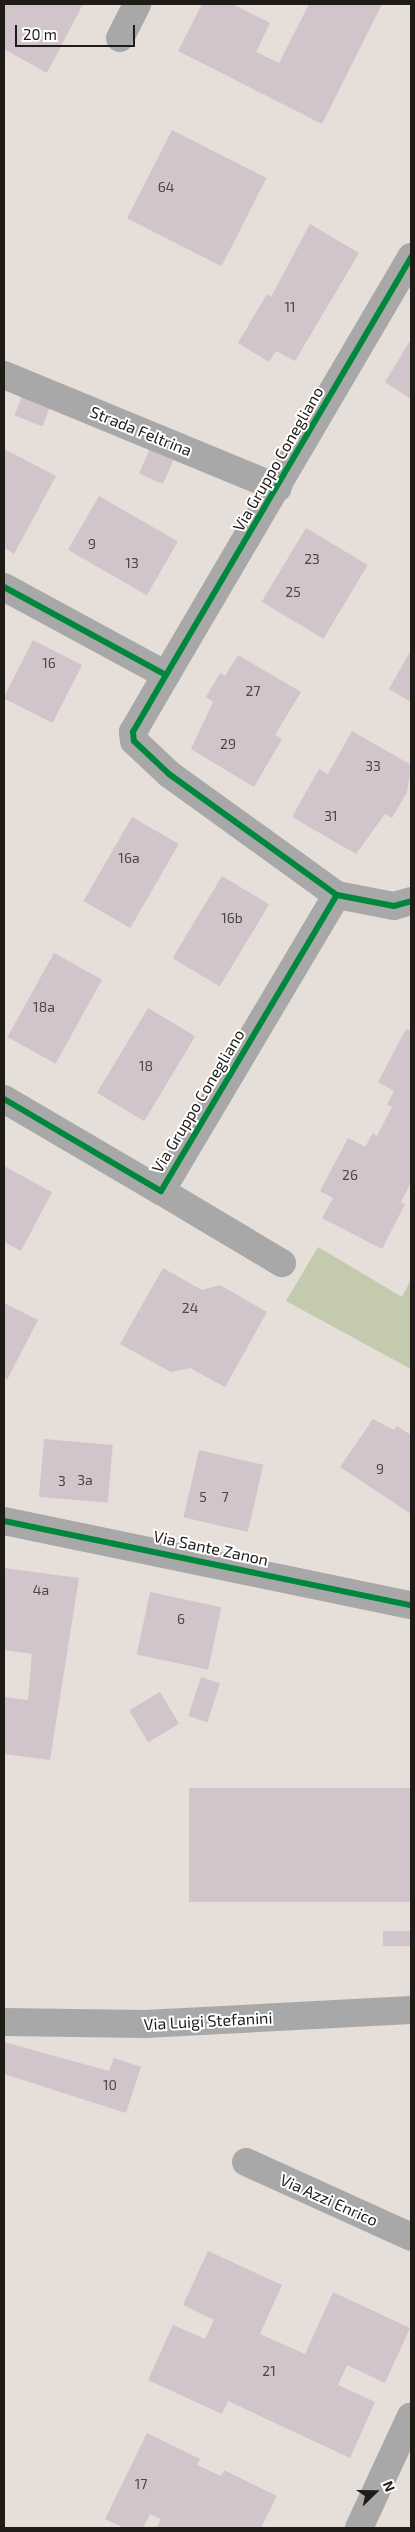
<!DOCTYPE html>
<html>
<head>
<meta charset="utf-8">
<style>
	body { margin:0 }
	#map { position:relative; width:415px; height:2532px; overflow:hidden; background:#e5ded9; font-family:"Exo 2",sans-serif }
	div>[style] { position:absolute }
	.green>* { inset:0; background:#c3caae }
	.building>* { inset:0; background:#d1c5cb; transform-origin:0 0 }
	.minor>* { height:28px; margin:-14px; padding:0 14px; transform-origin:14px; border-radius:14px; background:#a9a8a8 }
	.cycleway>* { height:6px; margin:-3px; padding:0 3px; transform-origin:3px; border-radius:3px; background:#00873e }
	span { translate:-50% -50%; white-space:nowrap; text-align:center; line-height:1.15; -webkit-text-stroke:4px #fff; paint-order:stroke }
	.number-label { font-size:14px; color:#4c4644 }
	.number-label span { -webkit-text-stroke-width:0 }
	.street-label { font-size:16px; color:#1f1b17 }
	.frame { position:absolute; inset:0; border:5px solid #1f1b17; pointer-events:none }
	.north { position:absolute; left:350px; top:2467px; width:50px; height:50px; -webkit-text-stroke:4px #fff; paint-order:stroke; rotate:68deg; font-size:14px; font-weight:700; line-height:20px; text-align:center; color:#1f1b17 }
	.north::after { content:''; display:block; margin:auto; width:18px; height:22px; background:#1f1b17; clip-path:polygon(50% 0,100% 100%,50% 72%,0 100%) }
	.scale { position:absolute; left:15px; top:25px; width:120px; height:22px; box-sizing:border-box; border:2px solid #1f1b17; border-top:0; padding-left:6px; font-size:15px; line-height:18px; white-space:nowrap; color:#1f1b17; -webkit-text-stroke:4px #fff; paint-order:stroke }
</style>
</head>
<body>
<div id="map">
	<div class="green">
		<div style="clip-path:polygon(318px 1247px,402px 1297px,411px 1279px,411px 1369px,286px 1301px)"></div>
	</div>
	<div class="building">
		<div style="clip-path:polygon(4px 4px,83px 4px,47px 73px,4px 49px)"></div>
		<div style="clip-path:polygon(202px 4px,232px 4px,270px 23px,256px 52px,279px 63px,309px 4px,382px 4px,322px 124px,178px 51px)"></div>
		<div style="left:172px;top:130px;width:106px;height:99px;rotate:27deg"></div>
		<div style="clip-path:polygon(310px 224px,359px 253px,295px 361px,276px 351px,269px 362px,238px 343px,267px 294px,271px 297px)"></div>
		<div style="clip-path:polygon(411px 339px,411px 399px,385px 382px)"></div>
		<div style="left:22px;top:396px;width:30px;height:21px;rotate:21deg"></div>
		<div style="left:150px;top:448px;width:26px;height:28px;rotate:23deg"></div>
		<div style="clip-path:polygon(4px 449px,56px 476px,14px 554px,4px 547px)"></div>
		<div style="left:99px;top:496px;width:91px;height:62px;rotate:30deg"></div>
		<div style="left:306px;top:528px;width:72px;height:86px;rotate:31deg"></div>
		<div style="left:33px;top:640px;width:55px;height:65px;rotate:27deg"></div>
		<div style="clip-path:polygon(411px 650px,411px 702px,389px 689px)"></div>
		<div style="clip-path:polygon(238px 655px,301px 692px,275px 735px,282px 739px,254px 787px,191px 749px,213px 702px,206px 697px,220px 673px,225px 676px)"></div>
		<div style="clip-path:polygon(352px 731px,411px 765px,407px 792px,392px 818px,385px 814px,356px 854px,292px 817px,319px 769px,328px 774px)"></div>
		<div style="left:132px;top:817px;width:54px;height:97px;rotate:30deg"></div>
		<div style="left:222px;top:876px;width:55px;height:96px;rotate:31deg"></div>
		<div style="left:54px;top:953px;width:55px;height:96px;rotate:29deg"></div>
		<div style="left:148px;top:1008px;width:55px;height:99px;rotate:31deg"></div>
		<div style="clip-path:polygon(406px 1029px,411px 1031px,411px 1182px,401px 1202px,405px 1204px,382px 1249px,322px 1218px,333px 1198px,320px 1191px,348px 1138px,365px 1147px,373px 1133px,377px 1136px,392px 1107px,387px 1105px,394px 1091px,378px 1082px)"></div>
		<div style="clip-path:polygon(4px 1166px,52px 1192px,21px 1251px,4px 1242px)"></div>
		<div style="clip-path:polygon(163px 1268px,202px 1290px,220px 1285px,267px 1312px,225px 1387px,190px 1368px,171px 1372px,120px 1344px)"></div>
		<div style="clip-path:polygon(4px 1303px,38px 1320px,7px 1380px,4px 1378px)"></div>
		<div style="clip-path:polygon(373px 1419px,394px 1430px,397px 1426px,411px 1435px,411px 1514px,340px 1467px)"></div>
		<div style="left:44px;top:1439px;width:69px;height:58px;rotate:5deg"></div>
		<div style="left:199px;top:1450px;width:66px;height:69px;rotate:13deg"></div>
		<div style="clip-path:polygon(4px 1568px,79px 1578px,50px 1760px,4px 1754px,4px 1697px,28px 1700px,32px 1654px,4px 1650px)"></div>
		<div style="left:150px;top:1592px;width:73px;height:64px;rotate:12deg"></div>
		<div style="left:201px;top:1677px;width:20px;height:41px;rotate:18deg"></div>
		<div style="left:160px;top:1692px;width:37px;height:36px;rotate:59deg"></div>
		<div style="left:411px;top:1788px;width:114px;height:222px;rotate:90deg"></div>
		<div style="left:411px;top:1931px;width:15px;height:28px;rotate:90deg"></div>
		<div style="clip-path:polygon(4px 2042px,109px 2071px,114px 2058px,141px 2067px,126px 2113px,4px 2074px)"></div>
		<div style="clip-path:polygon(208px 2251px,282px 2285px,260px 2334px,305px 2354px,333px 2292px,410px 2328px,385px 2383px,347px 2365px,338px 2385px,375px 2402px,350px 2458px,228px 2401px,222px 2414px,148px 2380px,173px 2325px,205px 2339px,214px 2320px,183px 2305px)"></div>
		<div style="clip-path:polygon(147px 2433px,200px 2459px,197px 2465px,221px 2476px,224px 2470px,277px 2496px,261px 2528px,160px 2528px,157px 2527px,161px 2519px,150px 2514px,143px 2528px,124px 2528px,105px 2519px)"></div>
	</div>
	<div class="minor">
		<div style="left:120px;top:38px;width:38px;rotate:-63deg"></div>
		<div style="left:4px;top:375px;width:296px;rotate:22.4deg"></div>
		<div style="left:4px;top:587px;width:184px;rotate:28.5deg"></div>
		<div style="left:166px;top:675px;width:66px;rotate:120.1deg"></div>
		<div style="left:133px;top:732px;width:9px;rotate:84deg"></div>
		<div style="left:134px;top:741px;width:48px;rotate:43.3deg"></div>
		<div style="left:169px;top:774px;width:207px;rotate:35.8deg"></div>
		<div style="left:337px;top:895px;width:58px;rotate:10.9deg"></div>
		<div style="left:394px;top:906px;width:18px;rotate:-16deg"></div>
		<div style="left:166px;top:675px;width:485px;rotate:-59.6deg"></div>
		<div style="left:4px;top:1099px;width:182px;rotate:30.4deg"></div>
		<div style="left:161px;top:1191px;width:344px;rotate:-59.3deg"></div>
		<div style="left:161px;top:1191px;width:141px;rotate:30.8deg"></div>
		<div style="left:4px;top:1521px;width:416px;rotate:11.7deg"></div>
		<div style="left:4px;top:2022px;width:141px;rotate:0.8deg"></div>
		<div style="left:145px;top:2024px;width:266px;rotate:-3deg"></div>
		<div style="left:246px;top:2162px;width:181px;rotate:24.4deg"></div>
		<div style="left:359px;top:2528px;width:123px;rotate:-65.1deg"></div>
	</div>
	<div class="cycleway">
		<div style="left:4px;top:587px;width:184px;rotate:28.5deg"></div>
		<div style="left:166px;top:675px;width:66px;rotate:120.1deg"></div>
		<div style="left:133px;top:732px;width:9px;rotate:84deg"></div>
		<div style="left:134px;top:741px;width:48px;rotate:43.3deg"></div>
		<div style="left:169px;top:774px;width:207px;rotate:35.8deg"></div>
		<div style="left:337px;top:895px;width:58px;rotate:10.9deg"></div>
		<div style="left:394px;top:906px;width:18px;rotate:-16deg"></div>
		<div style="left:166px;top:675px;width:485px;rotate:-59.6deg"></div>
		<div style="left:4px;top:1099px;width:182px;rotate:30.4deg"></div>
		<div style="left:161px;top:1191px;width:344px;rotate:-59.3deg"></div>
		<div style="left:4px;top:1521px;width:416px;rotate:11.7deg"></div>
	</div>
	<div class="number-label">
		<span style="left:166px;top:187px">64</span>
		<span style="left:290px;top:307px">11</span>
		<span style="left:92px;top:544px">9</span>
		<span style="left:312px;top:559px">23</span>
		<span style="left:132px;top:563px">13</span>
		<span style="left:293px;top:592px">25</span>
		<span style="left:49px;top:663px">16</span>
		<span style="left:253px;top:691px">27</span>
		<span style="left:228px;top:744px">29</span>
		<span style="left:373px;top:766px">33</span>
		<span style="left:331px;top:816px">31</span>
		<span style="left:129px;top:858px">16a</span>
		<span style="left:232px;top:918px">16b</span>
		<span style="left:44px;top:1007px">18a</span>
		<span style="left:146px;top:1066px">18</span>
		<span style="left:350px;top:1175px">26</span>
		<span style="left:190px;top:1308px">24</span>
		<span style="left:380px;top:1469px">9</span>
		<span style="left:85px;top:1480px">3a</span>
		<span style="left:62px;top:1481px">3</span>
		<span style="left:203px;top:1497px">5</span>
		<span style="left:225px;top:1497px">7</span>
		<span style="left:41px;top:1590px">4a</span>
		<span style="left:181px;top:1619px">6</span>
		<span style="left:110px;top:2085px">10</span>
		<span style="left:269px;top:2371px">21</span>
		<span style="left:141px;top:2484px">17</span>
	</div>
	<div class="street-label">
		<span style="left:141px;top:431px;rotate:22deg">Strada Feltrina</span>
		<span style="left:278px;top:459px;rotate:-60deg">Via Gruppo Conegliano</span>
		<span style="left:198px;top:1101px;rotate:-59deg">Via Gruppo Conegliano</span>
		<span style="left:211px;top:1548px;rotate:12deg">Via Sante Zanon</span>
		<span style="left:208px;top:2021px;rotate:-3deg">Via Luigi Stefanini</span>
		<span style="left:329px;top:2200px;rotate:24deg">Via Azzi Enrico</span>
	</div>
	<div class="frame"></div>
	<div class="north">N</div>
	<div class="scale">20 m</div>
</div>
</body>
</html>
